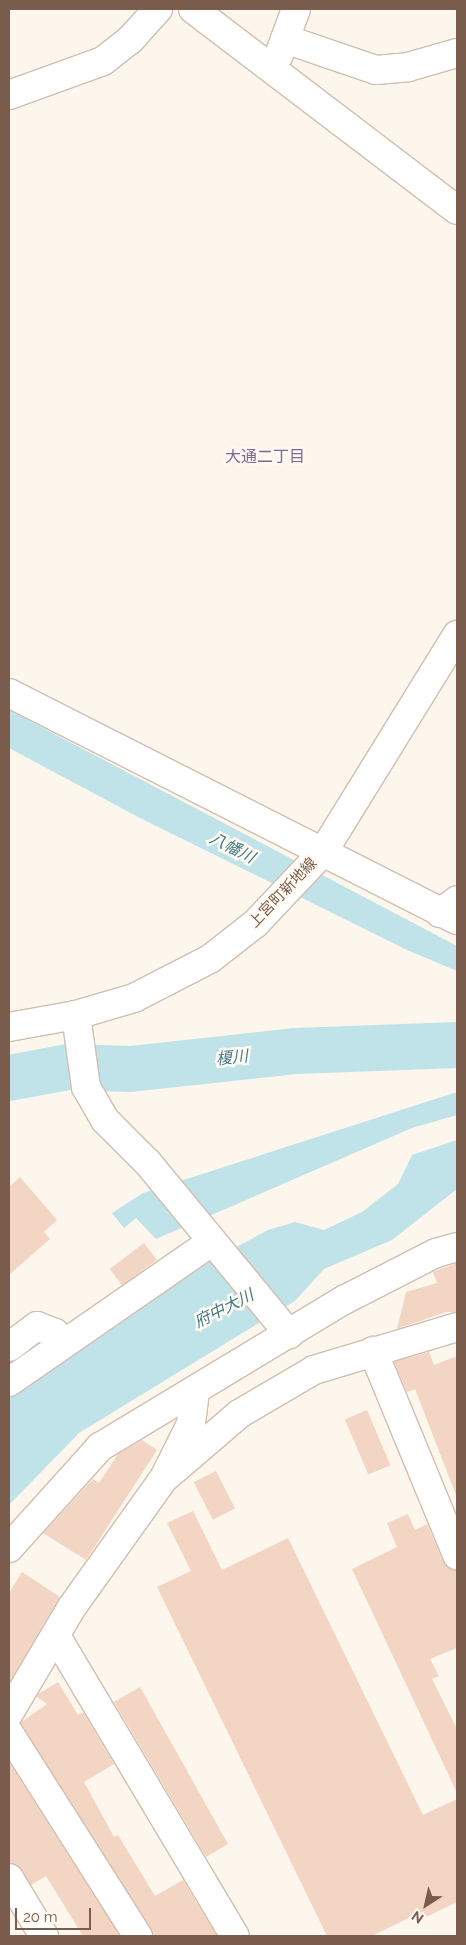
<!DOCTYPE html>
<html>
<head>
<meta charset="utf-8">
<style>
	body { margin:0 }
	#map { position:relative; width:466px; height:1945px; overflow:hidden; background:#fdf6ec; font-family:Raleway,"Noto Sans JP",sans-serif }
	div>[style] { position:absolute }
	.water>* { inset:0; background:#bfe3e8 }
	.river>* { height:46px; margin:-23px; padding:0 23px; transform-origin:23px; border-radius:23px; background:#bfe3e8 }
	.building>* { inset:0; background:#f3d5c3; transform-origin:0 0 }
	.roads { filter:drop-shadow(1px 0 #d1beb0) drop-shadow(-1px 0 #d1beb0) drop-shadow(0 1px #d1beb0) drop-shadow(0 -1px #d1beb0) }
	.minor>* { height:28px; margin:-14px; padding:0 14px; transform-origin:14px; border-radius:14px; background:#fff }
	.tertiary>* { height:28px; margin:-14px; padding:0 14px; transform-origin:14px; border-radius:14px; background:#fff }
	.secondary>* { height:28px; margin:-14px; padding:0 14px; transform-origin:14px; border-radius:14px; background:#fff }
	span { translate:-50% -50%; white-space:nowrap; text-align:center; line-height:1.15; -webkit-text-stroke:5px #fffaf3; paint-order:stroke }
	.street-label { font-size:15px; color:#7a5c4d }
	.neighbourhood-label { font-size:16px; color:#846695 }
	.water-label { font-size:16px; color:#437c86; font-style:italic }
	.frame { position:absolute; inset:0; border:10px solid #7a5c4d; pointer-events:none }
	.north { position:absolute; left:401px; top:1880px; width:50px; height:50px; -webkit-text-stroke:4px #fffaf3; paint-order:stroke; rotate:215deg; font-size:14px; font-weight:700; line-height:20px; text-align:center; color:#7a5c4d }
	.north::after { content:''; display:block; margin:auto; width:18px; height:22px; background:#7a5c4d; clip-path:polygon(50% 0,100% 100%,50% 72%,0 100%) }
	.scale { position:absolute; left:15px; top:1908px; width:76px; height:22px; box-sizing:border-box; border:2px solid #7a5c4d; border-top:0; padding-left:6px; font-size:15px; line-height:18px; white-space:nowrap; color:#7a5c4d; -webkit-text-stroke:4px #fffaf3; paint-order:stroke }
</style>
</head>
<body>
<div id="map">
	<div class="water">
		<div style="clip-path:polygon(9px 710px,457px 946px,457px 971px,407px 950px,140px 818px,9px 748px)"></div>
		<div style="clip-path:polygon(457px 1036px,457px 1053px,340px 1056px,335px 1037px)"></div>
		<div style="clip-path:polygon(457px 1092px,457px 1115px,412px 1128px,156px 1239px,136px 1218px,124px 1228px,112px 1213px,143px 1193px)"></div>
		<div style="clip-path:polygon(457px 1140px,457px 1189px,392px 1240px,324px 1269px,295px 1301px,79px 1433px,9px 1505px,9px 1393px,194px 1270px,268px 1230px,295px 1222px,324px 1230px,362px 1212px,398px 1184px,412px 1155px)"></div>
	</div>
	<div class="river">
		<div style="left:9px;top:1078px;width:61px;rotate:-10.4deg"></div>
		<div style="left:69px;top:1067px;width:61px;rotate:1.9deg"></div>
		<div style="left:130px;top:1069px;width:167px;rotate:-6.2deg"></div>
		<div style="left:296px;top:1051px;width:161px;rotate:-2.1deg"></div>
	</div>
	<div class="building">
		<div style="clip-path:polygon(20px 1177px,57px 1220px,44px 1232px,50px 1239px,9px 1275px,9px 1187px)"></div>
		<div style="left:144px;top:1243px;width:21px;height:43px;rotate:53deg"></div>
		<div style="clip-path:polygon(457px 1263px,457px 1312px,446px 1312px,397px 1329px,406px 1292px,437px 1283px,433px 1272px)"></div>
		<div style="clip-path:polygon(429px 1352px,434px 1365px,457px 1356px,456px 1495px,415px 1389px,407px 1392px,394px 1362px)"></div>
		<div style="left:367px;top:1410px;width:60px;height:24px;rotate:67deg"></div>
		<div style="clip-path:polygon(142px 1440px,157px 1450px,86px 1560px,43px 1533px,93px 1479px,99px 1483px,118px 1454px)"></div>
		<div style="left:216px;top:1471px;width:42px;height:25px;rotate:63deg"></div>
		<div style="clip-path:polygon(193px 1511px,222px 1570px,288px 1538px,423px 1815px,457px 1799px,457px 1902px,418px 1921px,415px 1915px,372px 1936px,327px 1936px,157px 1587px,191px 1571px,167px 1523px)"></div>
		<div style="clip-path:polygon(408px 1514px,415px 1530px,427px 1524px,443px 1561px,457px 1570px,457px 1648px,430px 1659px,439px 1676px,432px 1679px,457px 1729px,457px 1793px,352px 1569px,397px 1547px,387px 1523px)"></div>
		<div style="clip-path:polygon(22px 1572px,60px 1597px,9px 1683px,9px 1593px)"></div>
		<div style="clip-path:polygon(58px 1682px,78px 1715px,83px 1712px,114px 1764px,84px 1782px,114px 1837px,118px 1835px,155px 1896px,183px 1880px,217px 1936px,153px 1936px,20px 1723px,47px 1704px,37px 1697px,38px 1694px)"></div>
		<div style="clip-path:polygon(140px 1687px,228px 1844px,206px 1857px,114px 1702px)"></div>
		<div style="clip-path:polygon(9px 1762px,120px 1936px,83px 1936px,46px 1876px,31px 1885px,22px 1870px,9px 1862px)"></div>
	</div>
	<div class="roads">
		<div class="minor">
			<div style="left:193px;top:9px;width:332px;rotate:37.3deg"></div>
			<div style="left:285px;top:39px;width:96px;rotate:18.8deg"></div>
			<div style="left:376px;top:70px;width:32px;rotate:-5deg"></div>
			<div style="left:408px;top:67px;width:51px;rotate:-15.9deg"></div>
			<div style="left:279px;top:55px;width:49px;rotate:-69.7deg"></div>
			<div style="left:9px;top:95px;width:100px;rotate:-19.9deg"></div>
			<div style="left:103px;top:61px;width:34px;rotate:-38deg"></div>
			<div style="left:130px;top:40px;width:42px;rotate:-47.9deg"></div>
			<div style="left:440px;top:913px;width:21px;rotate:-37deg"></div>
			<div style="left:76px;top:1015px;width:73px;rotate:82.1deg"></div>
			<div style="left:86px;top:1087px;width:38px;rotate:60deg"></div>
			<div style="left:105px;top:1120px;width:61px;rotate:45deg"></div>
			<div style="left:148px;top:1163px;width:222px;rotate:50.5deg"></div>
			<div style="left:9px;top:1347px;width:35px;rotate:-37deg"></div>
			<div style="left:37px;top:1326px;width:19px;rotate:21deg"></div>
			<div style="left:55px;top:1333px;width:13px;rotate:48deg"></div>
			<div style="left:373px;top:1351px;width:221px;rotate:67.6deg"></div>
			<div style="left:9px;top:1382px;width:246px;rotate:-34.7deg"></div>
			<div style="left:167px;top:1476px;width:95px;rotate:-40.7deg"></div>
			<div style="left:239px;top:1414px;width:87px;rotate:-30.4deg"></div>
			<div style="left:314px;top:1370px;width:149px;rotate:-16.7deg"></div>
			<div style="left:9px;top:1548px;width:136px;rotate:-48deg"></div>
			<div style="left:100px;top:1447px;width:285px;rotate:-31.1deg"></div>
			<div style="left:344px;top:1300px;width:103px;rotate:-27.1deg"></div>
			<div style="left:436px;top:1253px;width:22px;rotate:-16deg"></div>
			<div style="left:56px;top:1636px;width:349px;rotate:59.2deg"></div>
			<div style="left:9px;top:1713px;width:123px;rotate:-59.3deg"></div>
			<div style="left:72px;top:1607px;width:158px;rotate:-54.5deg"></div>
			<div style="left:164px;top:1478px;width:60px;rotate:-63.4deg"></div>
			<div style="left:191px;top:1424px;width:33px;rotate:-83deg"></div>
			<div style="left:9px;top:1733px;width:241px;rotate:57.6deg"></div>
			<div style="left:9px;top:1878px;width:68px;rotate:58.9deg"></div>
		</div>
		<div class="tertiary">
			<div style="left:9px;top:693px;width:502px;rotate:26.87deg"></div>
		</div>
		<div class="secondary">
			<div style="left:9px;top:1027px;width:68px;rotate:-10.2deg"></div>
			<div style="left:76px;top:1015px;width:60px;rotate:-16.3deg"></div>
			<div style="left:134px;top:998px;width:85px;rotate:-27.2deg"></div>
			<div style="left:210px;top:959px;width:58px;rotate:-38deg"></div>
			<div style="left:256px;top:923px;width:98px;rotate:-46.7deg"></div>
			<div style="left:323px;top:852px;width:255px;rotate:-58.3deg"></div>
		</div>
	</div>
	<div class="street-label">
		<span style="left:283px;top:893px;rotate:-46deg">上宮町新地線</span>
	</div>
	<div class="neighbourhood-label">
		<span style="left:265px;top:457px">大通二丁目</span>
	</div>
	<div class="water-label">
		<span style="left:232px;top:848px;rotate:27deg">八幡川</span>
		<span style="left:232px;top:1058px;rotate:-6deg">榎川</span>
		<span style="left:224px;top:1309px;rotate:-27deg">府中大川</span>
	</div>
	<div class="frame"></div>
	<div class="north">N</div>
	<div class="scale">20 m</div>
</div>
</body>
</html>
